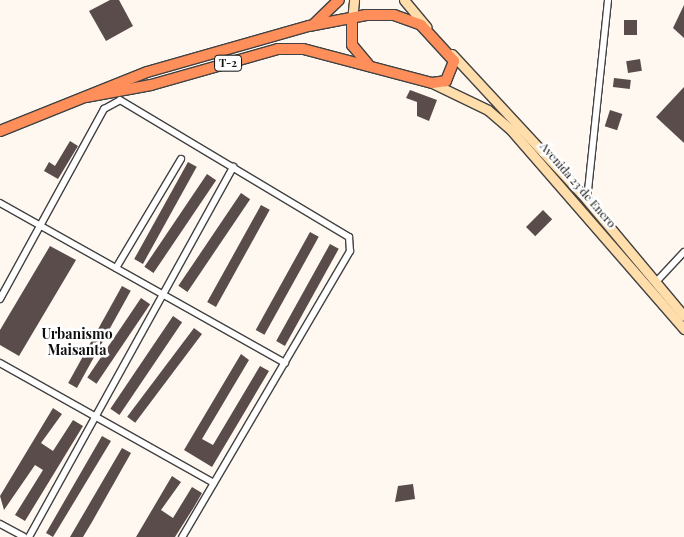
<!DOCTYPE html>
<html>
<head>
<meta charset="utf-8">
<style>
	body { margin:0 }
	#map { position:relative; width:684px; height:537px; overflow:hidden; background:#fff8f1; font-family:"Playfair Display",serif }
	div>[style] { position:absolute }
	.building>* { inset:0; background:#594c4b; transform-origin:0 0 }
	.roads { filter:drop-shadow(1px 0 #424242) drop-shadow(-1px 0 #424242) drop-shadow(0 1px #424242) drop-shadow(0 -1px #424242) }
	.minor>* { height:6px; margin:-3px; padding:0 3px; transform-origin:3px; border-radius:3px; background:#fff }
	.secondary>* { height:9px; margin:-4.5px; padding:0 4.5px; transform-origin:4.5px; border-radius:4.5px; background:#ffdeac }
	.trunk>* { height:10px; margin:-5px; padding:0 5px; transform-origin:5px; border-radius:5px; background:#fe8e5a }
	span { translate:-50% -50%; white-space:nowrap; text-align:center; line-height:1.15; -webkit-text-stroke:5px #fff; paint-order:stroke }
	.shield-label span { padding:1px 4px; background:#fff; border:1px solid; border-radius:4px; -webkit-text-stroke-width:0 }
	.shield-label { font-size:11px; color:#0f0f0f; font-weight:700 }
	.street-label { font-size:12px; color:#0f0f0f }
	.neighbourhood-label { font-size:14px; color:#0f0f0f; font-weight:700 }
</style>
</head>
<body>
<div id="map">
	<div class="building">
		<div style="clip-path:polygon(110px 0,119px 0,133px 26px,106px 41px,89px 11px)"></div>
		<div style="clip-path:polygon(684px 5px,684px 38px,673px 28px)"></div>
		<div style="left:624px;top:20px;width:13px;height:15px"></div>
		<div style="left:640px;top:59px;width:12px;height:14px;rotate:81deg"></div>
		<div style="left:614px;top:78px;width:17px;height:9px;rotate:7deg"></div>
		<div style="clip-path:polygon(684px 87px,684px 143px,656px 117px)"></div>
		<div style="clip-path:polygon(410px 90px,437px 100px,429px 121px,417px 116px,417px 102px,406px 98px)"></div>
		<div style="left:610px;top:110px;width:13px;height:17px;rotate:18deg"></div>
		<div style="clip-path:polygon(70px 141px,78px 146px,58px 179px,44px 171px,49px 162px,55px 166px)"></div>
		<div style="left:188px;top:162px;width:10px;height:111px;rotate:29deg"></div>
		<div style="left:207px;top:174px;width:11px;height:112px;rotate:34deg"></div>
		<div style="left:241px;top:193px;width:11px;height:112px;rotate:34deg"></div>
		<div style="left:261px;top:205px;width:10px;height:111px;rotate:29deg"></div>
		<div style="left:543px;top:210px;width:13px;height:24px;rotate:45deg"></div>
		<div style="left:310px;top:232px;width:10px;height:112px;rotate:29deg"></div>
		<div style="left:330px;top:244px;width:10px;height:111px;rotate:29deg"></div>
		<div style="clip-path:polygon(50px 246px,76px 260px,19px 356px,0 345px,0 330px)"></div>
		<div style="left:122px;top:286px;width:10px;height:111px;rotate:29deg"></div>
		<div style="left:141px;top:298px;width:11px;height:96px;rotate:34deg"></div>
		<div style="left:173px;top:316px;width:11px;height:112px;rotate:34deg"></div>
		<div style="left:194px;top:328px;width:10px;height:111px;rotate:37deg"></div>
		<div style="clip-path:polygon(241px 354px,249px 360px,202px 439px,213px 445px,260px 366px,269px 371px,212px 467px,184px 450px)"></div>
		<div style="clip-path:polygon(53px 408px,62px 414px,41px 443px,53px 451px,73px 420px,83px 426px,25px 521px,15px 515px,43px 470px,35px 465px,4px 510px,0 496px)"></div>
		<div style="clip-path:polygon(102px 436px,111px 441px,53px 537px,46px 533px)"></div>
		<div style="clip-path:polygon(122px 448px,131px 453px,92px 522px,83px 537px,70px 537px)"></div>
		<div style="clip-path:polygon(172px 476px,181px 482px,161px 510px,173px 518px,192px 487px,202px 493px,194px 507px,175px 537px,136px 537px)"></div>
		<div style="clip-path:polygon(413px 484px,415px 499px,395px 502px,398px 486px)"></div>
	</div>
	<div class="roads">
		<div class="minor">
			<div style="left:587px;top:200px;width:201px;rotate:-84deg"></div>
			<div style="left:0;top:203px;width:327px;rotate:29.3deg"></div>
			<div style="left:116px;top:268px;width:127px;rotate:-59.2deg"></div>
			<div style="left:656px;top:282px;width:41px;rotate:-47deg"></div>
			<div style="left:0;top:299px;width:217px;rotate:-61.3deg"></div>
			<div style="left:104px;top:109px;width:18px;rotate:-29deg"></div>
			<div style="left:120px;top:100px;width:267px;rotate:30.9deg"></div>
			<div style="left:349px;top:237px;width:14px;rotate:86deg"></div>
			<div style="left:350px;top:251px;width:332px;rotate:120.4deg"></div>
			<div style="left:0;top:363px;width:245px;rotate:29.3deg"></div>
			<div style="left:0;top:524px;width:27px;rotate:28deg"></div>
			<div style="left:29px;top:537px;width:423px;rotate:-61.1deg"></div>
		</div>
		<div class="secondary">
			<div style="left:404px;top:0;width:35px;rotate:50deg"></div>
			<div style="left:352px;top:20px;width:20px;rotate:-84deg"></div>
			<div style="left:452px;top:54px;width:199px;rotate:47.2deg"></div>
			<div style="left:587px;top:200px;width:151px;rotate:50.1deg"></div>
			<div style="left:432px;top:83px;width:62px;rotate:25.7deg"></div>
			<div style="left:488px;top:110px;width:30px;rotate:41deg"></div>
			<div style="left:511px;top:130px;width:264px;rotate:49deg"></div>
		</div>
		<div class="trunk">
			<div style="left:352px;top:20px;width:25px;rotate:90deg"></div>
			<div style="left:352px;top:45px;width:25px;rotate:50deg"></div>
			<div style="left:315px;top:23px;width:33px;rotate:-44deg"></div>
			<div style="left:0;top:131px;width:158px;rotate:-21.9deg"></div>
			<div style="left:147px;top:72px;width:168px;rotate:-15.9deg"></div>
			<div style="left:309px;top:26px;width:58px;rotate:-10.9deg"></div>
			<div style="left:366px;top:15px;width:28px"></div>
			<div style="left:394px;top:15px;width:29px;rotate:20deg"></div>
			<div style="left:421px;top:25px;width:49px;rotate:47.5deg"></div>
			<div style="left:454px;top:61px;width:22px;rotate:112deg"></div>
			<div style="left:446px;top:81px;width:14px;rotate:172deg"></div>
			<div style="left:432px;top:83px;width:133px;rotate:-165.2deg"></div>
			<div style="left:303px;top:49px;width:25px;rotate:180deg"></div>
			<div style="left:278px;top:49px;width:132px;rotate:164.2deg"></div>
			<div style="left:151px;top:85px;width:65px;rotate:169.4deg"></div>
		</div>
	</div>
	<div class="shield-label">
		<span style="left:228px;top:63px">T-2</span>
	</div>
	<div class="street-label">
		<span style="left:578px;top:185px;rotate:49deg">Avenida 23 de Enero</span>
	</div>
	<div class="neighbourhood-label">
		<span style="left:77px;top:342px">Urbanismo<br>Maisanta</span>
	</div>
</div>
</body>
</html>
